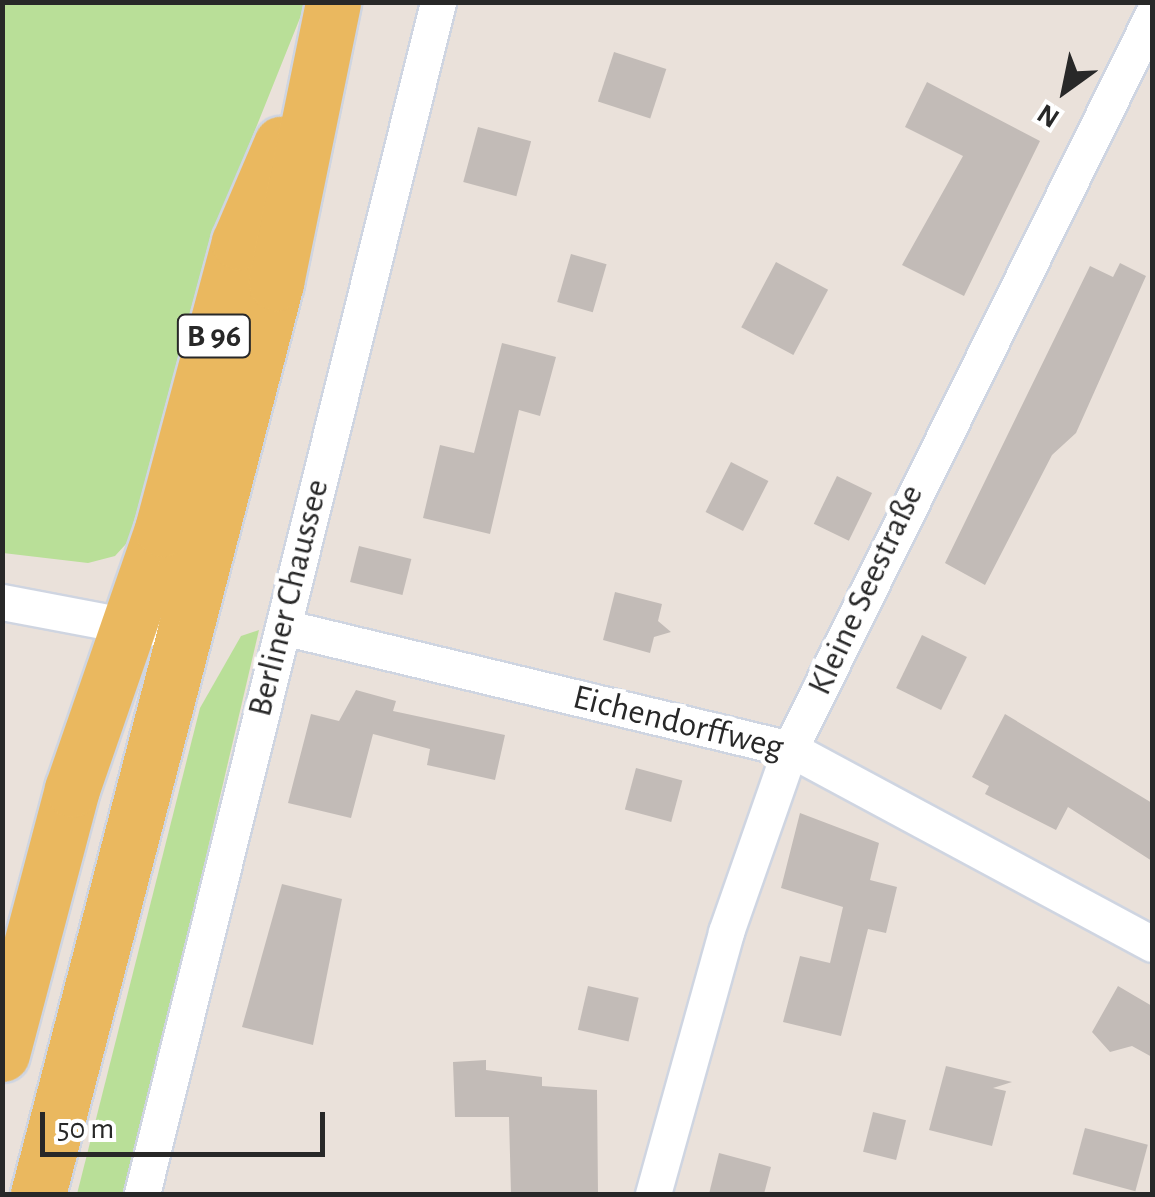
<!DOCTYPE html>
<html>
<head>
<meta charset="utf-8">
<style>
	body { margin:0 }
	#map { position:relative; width:1155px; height:1197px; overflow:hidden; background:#eae1da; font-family:"Alegreya Sans",sans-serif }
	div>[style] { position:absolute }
	.green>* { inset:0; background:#b9df98 }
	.building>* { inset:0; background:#c2bbb7; transform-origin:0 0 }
	.roads { filter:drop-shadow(2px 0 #cfd5e1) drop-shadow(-2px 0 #cfd5e1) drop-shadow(0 2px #cfd5e1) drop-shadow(0 -2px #cfd5e1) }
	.street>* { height:35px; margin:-17.5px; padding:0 17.5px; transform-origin:17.5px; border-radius:17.5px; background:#fff }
	.primary>* { height:55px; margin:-27.5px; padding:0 27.5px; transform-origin:27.5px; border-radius:27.5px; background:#eab85f }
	span { translate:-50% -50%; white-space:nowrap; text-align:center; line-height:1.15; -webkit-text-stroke:9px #fff; paint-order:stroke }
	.shield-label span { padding:2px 8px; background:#fff; border:2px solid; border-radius:8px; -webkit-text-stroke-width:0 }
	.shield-label { font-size:32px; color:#282828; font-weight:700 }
	.street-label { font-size:35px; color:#282828 }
	.frame { position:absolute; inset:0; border:5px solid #282828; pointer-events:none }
	.north { position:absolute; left:1015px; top:40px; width:100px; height:100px; -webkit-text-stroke:8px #fff; paint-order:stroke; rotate:213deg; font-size:28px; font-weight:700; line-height:40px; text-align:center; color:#282828 }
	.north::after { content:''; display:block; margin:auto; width:35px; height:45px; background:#282828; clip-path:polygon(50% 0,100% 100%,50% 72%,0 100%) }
	.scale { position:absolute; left:40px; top:1112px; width:285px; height:45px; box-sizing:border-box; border:5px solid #282828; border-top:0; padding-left:12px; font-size:30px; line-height:35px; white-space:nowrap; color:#282828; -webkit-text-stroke:8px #fff; paint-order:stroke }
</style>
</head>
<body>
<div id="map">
	<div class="green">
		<div style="clip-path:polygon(3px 3px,306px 3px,231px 190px,136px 533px,115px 556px,88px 563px,3px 553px)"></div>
		<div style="clip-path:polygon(259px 630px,127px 1194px,77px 1194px,200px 708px,241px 636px)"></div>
	</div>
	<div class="building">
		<div style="left:614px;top:52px;width:55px;height:52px;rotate:18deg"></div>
		<div style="clip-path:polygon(927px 82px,1040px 141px,964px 296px,902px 265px,963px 156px,905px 127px)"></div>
		<div style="left:478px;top:127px;width:55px;height:57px;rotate:15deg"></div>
		<div style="left:571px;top:254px;width:37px;height:50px;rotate:16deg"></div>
		<div style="left:776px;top:262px;width:59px;height:74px;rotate:28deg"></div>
		<div style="clip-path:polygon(1120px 263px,1146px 276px,1076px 433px,1052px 455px,985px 585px,945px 563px,1090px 266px,1113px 277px)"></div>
		<div style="clip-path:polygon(502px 343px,556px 357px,540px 416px,519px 410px,490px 534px,423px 518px,440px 445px,474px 453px)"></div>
		<div style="left:731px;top:462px;width:42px;height:56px;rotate:27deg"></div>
		<div style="left:837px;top:476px;width:39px;height:53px;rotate:26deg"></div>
		<div style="left:359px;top:546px;width:54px;height:37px;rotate:14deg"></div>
		<div style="clip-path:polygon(615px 592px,662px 604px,658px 621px,671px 632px,654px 637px,650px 653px,603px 640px)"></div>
		<div style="left:922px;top:635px;width:50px;height:59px;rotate:26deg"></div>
		<div style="clip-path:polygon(356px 690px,396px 701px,393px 711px,505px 735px,495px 780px,427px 765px,430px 749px,373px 734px,351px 818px,288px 803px,311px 714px,339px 721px)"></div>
		<div style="clip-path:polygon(1005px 714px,1152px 803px,1152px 861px,1068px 807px,1056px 830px,985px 794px,989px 786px,972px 777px)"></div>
		<div style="left:636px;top:768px;width:48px;height:43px;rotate:15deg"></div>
		<div style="clip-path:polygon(800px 813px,879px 843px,870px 880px,897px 887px,886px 933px,868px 929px,841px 1036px,783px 1022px,800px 956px,830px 963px,843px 907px,781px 888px)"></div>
		<div style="clip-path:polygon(282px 884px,342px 899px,313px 1045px,242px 1027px)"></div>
		<div style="left:588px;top:986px;width:52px;height:45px;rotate:13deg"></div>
		<div style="clip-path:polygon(1118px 986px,1152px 1006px,1152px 1057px,1132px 1046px,1110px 1052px,1092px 1032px)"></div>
		<div style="clip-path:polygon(486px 1060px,486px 1070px,542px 1077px,542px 1086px,597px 1090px,598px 1194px,511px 1194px,509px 1117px,455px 1117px,453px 1062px)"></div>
		<div style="clip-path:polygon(946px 1066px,1012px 1082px,993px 1088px,1006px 1091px,992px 1146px,929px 1130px)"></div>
		<div style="left:873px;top:1112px;width:34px;height:41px;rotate:14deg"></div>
		<div style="left:1085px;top:1128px;width:65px;height:48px;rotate:15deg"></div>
		<div style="clip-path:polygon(719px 1153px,771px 1167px,764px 1194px,709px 1194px)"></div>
	</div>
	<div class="roads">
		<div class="street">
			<div style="left:2px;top:602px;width:146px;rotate:10.7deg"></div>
			<div style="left:283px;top:627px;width:521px;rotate:13.53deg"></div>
			<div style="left:790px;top:749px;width:411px;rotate:28.3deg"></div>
			<div style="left:142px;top:1194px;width:1228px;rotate:-76.05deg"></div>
			<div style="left:653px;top:1194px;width:272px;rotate:-74.4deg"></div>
			<div style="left:726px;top:932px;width:194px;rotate:-70.7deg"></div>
			<div style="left:790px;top:749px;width:818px;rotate:-63.72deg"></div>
		</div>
		<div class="primary">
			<div style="left:2px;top:1054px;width:274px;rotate:-75.2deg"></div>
			<div style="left:72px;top:789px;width:275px;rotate:-70.9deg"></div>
			<div style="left:162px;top:529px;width:297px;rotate:-75deg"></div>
			<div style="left:239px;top:242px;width:107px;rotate:-66.8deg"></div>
			<div style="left:38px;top:1194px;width:942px;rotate:-75.36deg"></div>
			<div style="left:276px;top:283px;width:287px;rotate:-78.5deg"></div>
		</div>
	</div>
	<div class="shield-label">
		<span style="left:214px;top:336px">B 96</span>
	</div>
	<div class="street-label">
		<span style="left:866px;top:590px;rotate:-65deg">Kleine Seestraße</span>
		<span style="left:289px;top:598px;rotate:-76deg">Berliner Chaussee</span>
		<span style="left:678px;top:723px;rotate:14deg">Eichendorffweg</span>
	</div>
	<div class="frame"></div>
	<div class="north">N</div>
	<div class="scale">50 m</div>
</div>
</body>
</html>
